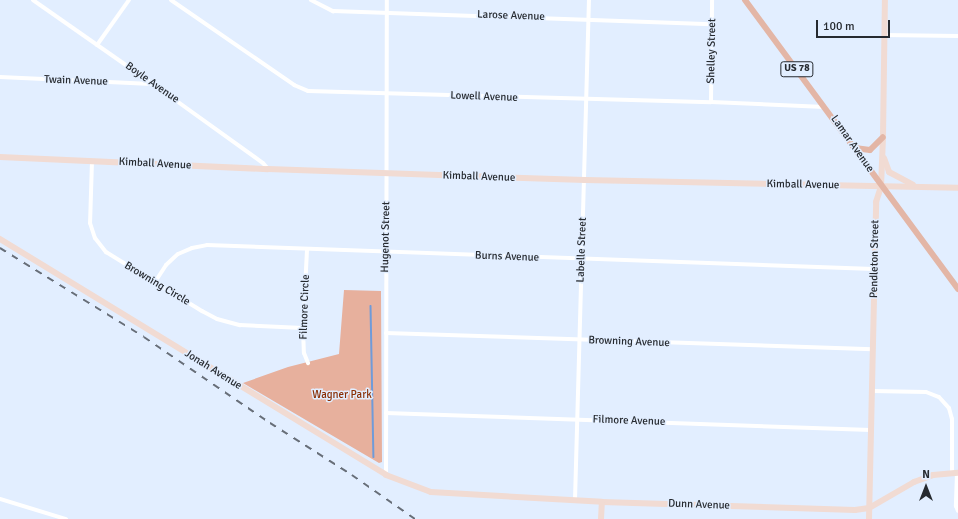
<!DOCTYPE html>
<html>
<head>
<meta charset="utf-8">
<style>
	body { margin:0 }
	#map { position:relative; width:958px; height:519px; overflow:hidden; background:#e2eeff; font-family:Signika,sans-serif }
	div>[style] { position:absolute }
	.green>* { inset:0; background:#e7b09d }
	.stream>* { height:1.5px; margin:-0.75px; padding:0 0.75px; transform-origin:0.75px; border-radius:0.75px; background:#6f9bd9 }
	.street>* { height:4px; margin:-2px; padding:0 2px; transform-origin:2px; border-radius:2px; background:#fff }
	.secondary>* { height:6px; margin:-3px; padding:0 3px; transform-origin:3px; border-radius:3px; background:#f1dbd3 }
	.primary>* { height:6px; margin:-3px; padding:0 3px; transform-origin:3px; border-radius:3px; background:#e3b6a6 }
	.rail>* { height:1.5px; margin-top:-0.75px; transform-origin:0; background:repeating-linear-gradient(90deg,#676e78 0 7px,transparent 0 14px) }
	span { translate:-50% -50%; white-space:nowrap; text-align:center; line-height:1.15; -webkit-text-stroke:3px #e2eeff; paint-order:stroke }
	.shield-label span { padding:1px 3px; background:#e2eeff; border:1px solid; border-radius:3px; -webkit-text-stroke-width:0 }
	.shield-label { font-size:10px; color:#262a30; font-weight:700 }
	.street-label { font-size:11px; color:#262a30 }
	.park-label { font-size:11px; color:#8a2e04 }
	.north { position:absolute; left:906px; top:467px; width:40px; height:40px; -webkit-text-stroke:3px #e2eeff; paint-order:stroke; rotate:0deg; font-size:11px; font-weight:700; line-height:16px; text-align:center; color:#262a30 }
	.north::after { content:''; display:block; margin:auto; width:14px; height:18px; background:#262a30; clip-path:polygon(50% 0,100% 100%,50% 72%,0 100%) }
	.scale { position:absolute; left:816px; top:20px; width:74px; height:18px; box-sizing:border-box; border:2px solid #262a30; border-top:0; padding-left:5px; font-size:12px; line-height:14px; white-space:nowrap; color:#262a30; -webkit-text-stroke:3px #e2eeff; paint-order:stroke }
</style>
</head>
<body>
<div id="map">
	<div class="green">
		<div style="clip-path:polygon(344px 290px,381px 291px,382px 462px,379px 463px,243px 383px,288px 367px,339px 354px)"></div>
	</div>
	<div class="stream">
		<div style="left:371px;top:306px;width:151px;rotate:88.9deg"></div>
	</div>
	<div class="street">
		<div style="left:33px;top:0;width:146px;rotate:35deg"></div>
		<div style="left:153px;top:84px;width:135px;rotate:35.7deg"></div>
		<div style="left:263px;top:163px;width:8px;rotate:50deg"></div>
		<div style="left:171px;top:0;width:150px;rotate:34.6deg"></div>
		<div style="left:294px;top:85px;width:15px;rotate:23deg"></div>
		<div style="left:308px;top:91px;width:403px;rotate:1.6deg"></div>
		<div style="left:711px;top:102px;width:114px;rotate:2.5deg"></div>
		<div style="left:311px;top:0;width:25px;rotate:27deg"></div>
		<div style="left:333px;top:11px;width:379px;rotate:2deg"></div>
		<div style="left:884px;top:35px;width:74px;rotate:0.8deg"></div>
		<div style="left:97px;top:45px;width:55px;rotate:-54.6deg"></div>
		<div style="left:0;top:77px;width:152px;rotate:2.6deg"></div>
		<div style="left:711px;top:102px;width:102px;rotate:-89.4deg"></div>
		<div style="left:92px;top:161px;width:62px;rotate:91.8deg"></div>
		<div style="left:90px;top:223px;width:16px;rotate:72deg"></div>
		<div style="left:95px;top:238px;width:18px;rotate:52deg"></div>
		<div style="left:106px;top:252px;width:113px;rotate:31.6deg"></div>
		<div style="left:202px;top:311px;width:17px;rotate:28deg"></div>
		<div style="left:217px;top:319px;width:24px;rotate:15deg"></div>
		<div style="left:240px;top:325px;width:63px;rotate:2.7deg"></div>
		<div style="left:307px;top:250px;width:78px;rotate:92.9deg"></div>
		<div style="left:303px;top:328px;width:25px;rotate:88deg"></div>
		<div style="left:304px;top:353px;width:11px;rotate:68deg"></div>
		<div style="left:155px;top:282px;width:20px;rotate:-57deg"></div>
		<div style="left:166px;top:265px;width:16px;rotate:-43deg"></div>
		<div style="left:178px;top:254px;width:15px;rotate:-23deg"></div>
		<div style="left:192px;top:248px;width:15px;rotate:-11deg"></div>
		<div style="left:207px;top:245px;width:667px;rotate:2.06deg"></div>
		<div style="left:386px;top:333px;width:487px;rotate:1.9deg"></div>
		<div style="left:872px;top:391px;width:54px;rotate:1.1deg"></div>
		<div style="left:926px;top:392px;width:14px;rotate:21deg"></div>
		<div style="left:939px;top:397px;width:15px;rotate:48deg"></div>
		<div style="left:949px;top:408px;width:11px;rotate:75deg"></div>
		<div style="left:952px;top:419px;width:54px;rotate:90deg"></div>
		<div style="left:386px;top:413px;width:485px;rotate:2deg"></div>
		<div style="left:957px;top:473px;width:33px;rotate:92deg"></div>
		<div style="left:956px;top:506px;width:5px;rotate:68deg"></div>
		<div style="left:386px;top:475px;width:475px;rotate:-89.9deg"></div>
		<div style="left:0;top:499px;width:69px;rotate:16.9deg"></div>
		<div style="left:575px;top:500px;width:500px;rotate:-88.4deg"></div>
	</div>
	<div class="secondary">
		<div style="left:0;top:157px;width:268px;rotate:2.6deg"></div>
		<div style="left:268px;top:169px;width:317px;rotate:2deg"></div>
		<div style="left:585px;top:180px;width:373px;rotate:1.2deg"></div>
		<div style="left:884px;top:158px;width:15px;rotate:70deg"></div>
		<div style="left:889px;top:172px;width:27px;rotate:28deg"></div>
		<div style="left:0;top:239px;width:452px;rotate:31.4deg"></div>
		<div style="left:386px;top:475px;width:48px;rotate:20.7deg"></div>
		<div style="left:431px;top:492px;width:171px;rotate:3.3deg"></div>
		<div style="left:602px;top:502px;width:253px;rotate:1.8deg"></div>
		<div style="left:855px;top:510px;width:14px;rotate:-8deg"></div>
		<div style="left:869px;top:508px;width:52px;rotate:-30deg"></div>
		<div style="left:914px;top:482px;width:20px;rotate:-20deg"></div>
		<div style="left:933px;top:475px;width:25px;rotate:-5deg"></div>
		<div style="left:601px;top:519px;width:17px;rotate:-87deg"></div>
		<div style="left:869px;top:519px;width:317px;rotate:-88.7deg"></div>
		<div style="left:876px;top:202px;width:16px;rotate:-72deg"></div>
		<div style="left:881px;top:187px;width:50px;rotate:-87.7deg"></div>
		<div style="left:883px;top:137px;width:137px;rotate:-89.2deg"></div>
	</div>
	<div class="primary">
		<div style="left:745px;top:0;width:359px;rotate:53.6deg"></div>
		<div style="left:855px;top:148px;width:15px;rotate:8deg"></div>
		<div style="left:870px;top:150px;width:18px;rotate:-45deg"></div>
	</div>
	<div class="rail">
		<div style="left:0;top:248px;width:169px;rotate:31.7deg"></div>
		<div style="left:144px;top:337px;width:153px;rotate:34.3deg"></div>
		<div style="left:270px;top:423px;width:97px;rotate:32.4deg"></div>
		<div style="left:352px;top:475px;width:77px;rotate:34.9deg"></div>
	</div>
	<div class="shield-label">
		<span style="left:797px;top:69px">US 78</span>
	</div>
	<div class="street-label">
		<span style="left:511px;top:16px;rotate:2deg">Larose Avenue</span>
		<span style="left:712px;top:51px;rotate:-89deg">Shelley Street</span>
		<span style="left:76px;top:81px;rotate:2deg">Twain Avenue</span>
		<span style="left:152px;top:83px;rotate:35deg">Boyle Avenue</span>
		<span style="left:484px;top:97px;rotate:2deg">Lowell Avenue</span>
		<span style="left:852px;top:144px;rotate:55deg">Lamar Avenue</span>
		<span style="left:155px;top:164px;rotate:3deg">Kimball Avenue</span>
		<span style="left:479px;top:177px;rotate:2deg">Kimball Avenue</span>
		<span style="left:803px;top:185px;rotate:1deg">Kimball Avenue</span>
		<span style="left:386px;top:237px;rotate:-89deg">Hugenot Street</span>
		<span style="left:582px;top:250px;rotate:-88deg">Labelle Street</span>
		<span style="left:507px;top:257px;rotate:2deg">Burns Avenue</span>
		<span style="left:875px;top:259px;rotate:-89deg">Pendleton Street</span>
		<span style="left:157px;top:284px;rotate:31deg">Browning Circle</span>
		<span style="left:305px;top:307px;rotate:-88deg">Filmore Circle</span>
		<span style="left:629px;top:342px;rotate:2deg">Browning Avenue</span>
		<span style="left:213px;top:370px;rotate:32deg">Jonah Avenue</span>
		<span style="left:629px;top:421px;rotate:2deg">Filmore Avenue</span>
		<span style="left:699px;top:505px;rotate:2deg">Dunn Avenue</span>
	</div>
	<div class="park-label">
		<span style="left:342px;top:395px">Wagner Park</span>
	</div>
	<div class="north">N</div>
	<div class="scale">100 m</div>
</div>
</body>
</html>
